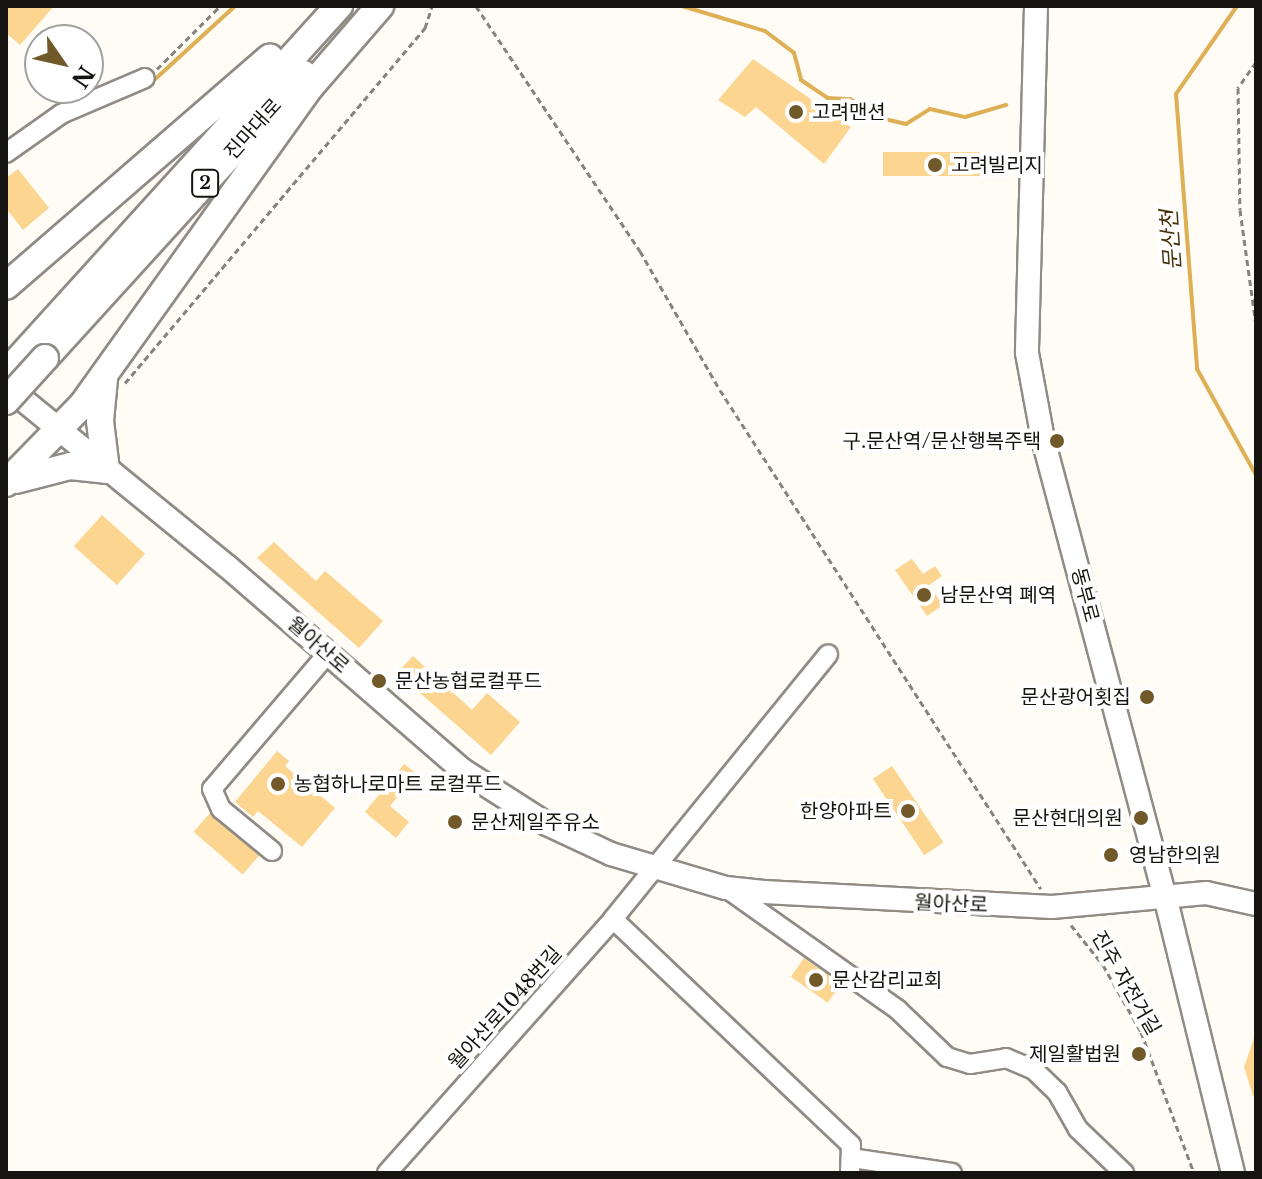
<!DOCTYPE html>
<html>
<head>
<meta charset="utf-8">
<style>
	body { margin:0 }
	#map { position:relative; width:1262px; height:1179px; overflow:hidden; background:#fffbf5; font-family:"Libre Baskerville","Noto Sans KR",serif }
	div>[style] { position:absolute }
	.stream>* { height:4px; margin:-2px; padding:0 2px; transform-origin:2px; border-radius:2px; background:#deaf54 }
	.building>* { inset:0; background:#fcd691; transform-origin:0 0 }
	.path>* { height:3px; margin-top:-1.5px; transform-origin:0; background:repeating-linear-gradient(90deg,#86837f 0 6px,transparent 0 10px) }
	.roads { filter:drop-shadow(2px 0 #908b84) drop-shadow(-2px 0 #908b84) drop-shadow(0 2px #908b84) drop-shadow(0 -2px #908b84) }
	.minor>* { height:18px; margin:-9px; padding:0 9px; transform-origin:9px; border-radius:9px; background:#fff }
	.major>* { height:22px; margin:-11px; padding:0 11px; transform-origin:11px; border-radius:11px; background:#fff }
	.highway>* { height:26px; margin:-13px; padding:0 13px; transform-origin:13px; border-radius:13px; background:#fff }
	.bridges { filter:drop-shadow(2px 0 #908b84) drop-shadow(-2px 0 #908b84) drop-shadow(0 2px #908b84) drop-shadow(0 -2px #908b84) }
	.highway-bridge>* { height:26px; margin:-13px; padding:0 13px; transform-origin:13px; border-radius:13px; background:#fff }
	.dots>* { width:22px; height:22px; translate:-50% -50%; box-sizing:border-box; border:4px solid #fff; border-radius:50% }
	span { translate:-50% -50%; white-space:nowrap; text-align:center; line-height:1.15; -webkit-text-stroke:8px #fff; paint-order:stroke }
	.shield-label span { padding:2px 6px; background:#fff; border:2px solid; border-radius:6px; -webkit-text-stroke-width:0 }
	.shield-label { font-size:18px; color:#151411; font-weight:700 }
	.poi-label { font-size:20px; color:#151411 }
	.left { translate:0 -50%; text-align:left }
	.right { translate:-100% -50%; text-align:right }
	.street-label { font-size:20px; color:#151411 }
	.water-label { font-size:22px; color:#46330b; font-style:italic }
	.frame { position:absolute; inset:0; border:8px solid #151411; pointer-events:none }
	.north { position:absolute; left:24px; top:24px; width:80px; height:80px; box-sizing:border-box; background:#fff; border:2px solid #a1a1a0; border-radius:50%; rotate:124deg; font-size:22px; font-weight:700; line-height:32px; text-align:center; color:#151411 }
	.north::after { content:''; display:block; margin:auto; width:28px; height:36px; background:#72592a; clip-path:polygon(50% 0,100% 100%,50% 72%,0 100%) }
</style>
</head>
<body>
<div id="map">
	<div class="stream">
		<div style="left:682px;top:6px;width:87px;rotate:16.8deg"></div>
		<div style="left:765px;top:31px;width:36px;rotate:37deg"></div>
		<div style="left:794px;top:53px;width:28px;rotate:75deg"></div>
		<div style="left:801px;top:80px;width:32px;rotate:34deg"></div>
		<div style="left:828px;top:98px;width:22px;rotate:3deg"></div>
		<div style="left:850px;top:99px;width:36px;rotate:32deg"></div>
		<div style="left:880px;top:118px;width:27px;rotate:13deg"></div>
		<div style="left:906px;top:124px;width:28px;rotate:-32deg"></div>
		<div style="left:930px;top:109px;width:36px;rotate:13deg"></div>
		<div style="left:965px;top:117px;width:43px;rotate:-16.3deg"></div>
		<div style="left:1237px;top:6px;width:107px;rotate:124.7deg"></div>
		<div style="left:1176px;top:94px;width:276px;rotate:85.6deg"></div>
		<div style="left:1197px;top:369px;width:121px;rotate:60.9deg"></div>
		<div style="left:152px;top:82px;width:113px;rotate:-42.5deg"></div>
	</div>
	<div class="building">
		<div style="clip-path:polygon(6px 6px,54px 6px,20px 45px,6px 33px)"></div>
		<div style="clip-path:polygon(753px 59px,851px 127px,824px 164px,756px 107px,745px 117px,718px 100px)"></div>
		<div style="left:985px;top:152px;width:24px;height:102px;rotate:90deg"></div>
		<div style="clip-path:polygon(18px 169px,49px 208px,23px 230px,6px 208px,6px 178px)"></div>
		<div style="left:102px;top:515px;width:58px;height:42px;rotate:42deg"></div>
		<div style="clip-path:polygon(274px 542px,316px 581px,325px 571px,383px 621px,359px 648px,257px 558px)"></div>
		<div style="clip-path:polygon(912px 559px,923px 574px,935px 566px,942px 576px,929px 585px,943px 605px,927px 616px,895px 570px)"></div>
		<div style="clip-path:polygon(413px 656px,472px 710px,487px 693px,520px 722px,491px 755px,397px 673px)"></div>
		<div style="clip-path:polygon(277px 751px,289px 761px,285px 766px,335px 808px,302px 847px,258px 811px,253px 817px,235px 802px)"></div>
		<div style="clip-path:polygon(404px 764px,417px 774px,390px 806px,409px 822px,396px 838px,365px 812px)"></div>
		<div style="left:892px;top:766px;width:92px;height:23px;rotate:56deg"></div>
		<div style="left:210px;top:813px;width:65px;height:25px;rotate:41deg"></div>
		<div style="left:804px;top:958px;width:45px;height:23px;rotate:35deg"></div>
		<div style="clip-path:polygon(1254px 1038px,1256px 1096px,1253px 1096px,1244px 1067px)"></div>
	</div>
	<div class="path">
		<div style="left:476px;top:6px;width:295px;rotate:56.2deg"></div>
		<div style="left:640px;top:251px;width:160px;rotate:60.1deg"></div>
		<div style="left:720px;top:390px;width:593px;rotate:57.25deg"></div>
		<div style="left:1256px;top:62px;width:32px;rotate:125deg"></div>
		<div style="left:1238px;top:88px;width:122px;rotate:89.1deg"></div>
		<div style="left:1240px;top:210px;width:116px;rotate:82.1deg"></div>
		<div style="left:157px;top:69px;width:89px;rotate:-45deg"></div>
		<div style="left:125px;top:383px;width:465px;rotate:-49.8deg"></div>
		<div style="left:425px;top:28px;width:23px;rotate:-72deg"></div>
		<div style="left:1071px;top:925px;width:51px;rotate:51.3deg"></div>
		<div style="left:1103px;top:965px;width:77px;rotate:60.4deg"></div>
		<div style="left:1141px;top:1032px;width:151px;rotate:69.4deg"></div>
	</div>
	<div class="roads">
		<div class="minor">
			<div style="left:6px;top:153px;width:67px;rotate:-35.3deg"></div>
			<div style="left:61px;top:114px;width:91px;rotate:-23.2deg"></div>
			<div style="left:272px;top:851px;width:66px;rotate:-140.5deg"></div>
			<div style="left:221px;top:809px;width:22px;rotate:-114deg"></div>
			<div style="left:212px;top:789px;width:179px;rotate:-49.5deg"></div>
			<div style="left:726px;top:888px;width:211px;rotate:35.3deg"></div>
			<div style="left:898px;top:1010px;width:68px;rotate:43.8deg"></div>
			<div style="left:947px;top:1057px;width:24px;rotate:17deg"></div>
			<div style="left:970px;top:1064px;width:36px;rotate:-9deg"></div>
			<div style="left:1006px;top:1058px;width:30px;rotate:23deg"></div>
			<div style="left:1034px;top:1070px;width:32px;rotate:44deg"></div>
			<div style="left:1057px;top:1092px;width:43px;rotate:60.4deg"></div>
			<div style="left:1078px;top:1129px;width:64px;rotate:43.7deg"></div>
			<div style="left:613px;top:919px;width:328px;rotate:43.5deg"></div>
			<div style="left:851px;top:1145px;width:28px;rotate:92deg"></div>
			<div style="left:851px;top:1158px;width:102px;rotate:8.4deg"></div>
			<div style="left:387px;top:1173px;width:340px;rotate:-48.3deg"></div>
			<div style="left:613px;top:919px;width:341px;rotate:-50.9deg"></div>
		</div>
		<div class="major">
			<div style="left:1036px;top:6px;width:347px;rotate:91.5deg"></div>
			<div style="left:1027px;top:353px;width:87px;rotate:79.5deg"></div>
			<div style="left:1043px;top:439px;width:473px;rotate:75.1deg"></div>
			<div style="left:1165px;top:896px;width:285px;rotate:76.2deg"></div>
			<div style="left:6px;top:386px;width:286px;rotate:39.2deg"></div>
			<div style="left:228px;top:567px;width:308px;rotate:40.9deg"></div>
			<div style="left:461px;top:769px;width:102px;rotate:32.6deg"></div>
			<div style="left:547px;top:824px;width:71px;rotate:25.1deg"></div>
			<div style="left:611px;top:854px;width:120px;rotate:16.5deg"></div>
			<div style="left:726px;top:888px;width:38px;rotate:6deg"></div>
			<div style="left:764px;top:892px;width:288px;rotate:3deg"></div>
			<div style="left:1052px;top:907px;width:155px;rotate:-5.2deg"></div>
			<div style="left:1206px;top:893px;width:51px;rotate:12.4deg"></div>
		</div>
		<div class="highway">
			<div style="left:6px;top:286px;width:349px;rotate:-40.9deg"></div>
			<div style="left:45px;top:358px;width:384px;rotate:-47.7deg"></div>
			<div style="left:6px;top:373px;width:496px;rotate:-47.8deg"></div>
			<div style="left:16px;top:480px;width:56px;rotate:-14.5deg"></div>
			<div style="left:70px;top:466px;width:36px;rotate:6deg"></div>
			<div style="left:106px;top:470px;width:49px;rotate:-97deg"></div>
			<div style="left:100px;top:421px;width:42px;rotate:-84.6deg"></div>
			<div style="left:6px;top:483px;width:110px;rotate:-45.7deg"></div>
			<div style="left:83px;top:404px;width:391px;rotate:-54.4deg"></div>
			<div style="left:311px;top:86px;width:106px;rotate:-49.2deg"></div>
		</div>
	</div>
	<div class="bridges">
		<div class="highway-bridge">
			<div style="left:6px;top:401px;width:58px;rotate:-47.8deg"></div>
		</div>
	</div>
	<div class="dots">
		<div style="left:796px;top:112px;background:#72592a"></div>
		<div style="left:935px;top:165px;background:#72592a"></div>
		<div style="left:1057px;top:441px;background:#72592a"></div>
		<div style="left:924px;top:595px;background:#72592a"></div>
		<div style="left:379px;top:681px;background:#72592a"></div>
		<div style="left:1147px;top:697px;background:#72592a"></div>
		<div style="left:278px;top:784px;background:#72592a"></div>
		<div style="left:908px;top:811px;background:#72592a"></div>
		<div style="left:1141px;top:818px;background:#72592a"></div>
		<div style="left:455px;top:822px;background:#72592a"></div>
		<div style="left:1111px;top:855px;background:#72592a"></div>
		<div style="left:816px;top:980px;background:#72592a"></div>
		<div style="left:1139px;top:1054px;background:#72592a"></div>
	</div>
	<div class="shield-label">
		<span style="left:205px;top:183px">2</span>
	</div>
	<div class="poi-label">
		<span class="left" style="left:812px;top:112px">고려맨션</span>
		<span class="left" style="left:951px;top:165px">고려빌리지</span>
		<span class="right" style="left:1041px;top:441px">구.문산역/문산행복주택</span>
		<span class="left" style="left:940px;top:595px">남문산역 폐역</span>
		<span class="left" style="left:395px;top:681px">문산농협로컬푸드</span>
		<span class="right" style="left:1131px;top:697px">문산광어횟집</span>
		<span class="left" style="left:294px;top:784px">농협하나로마트 로컬푸드</span>
		<span class="right" style="left:892px;top:811px">한양아파트</span>
		<span class="right" style="left:1123px;top:818px">문산현대의원</span>
		<span class="left" style="left:471px;top:822px">문산제일주유소</span>
		<span class="left" style="left:1129px;top:855px">영남한의원</span>
		<span class="left" style="left:832px;top:980px">문산감리교회</span>
		<span class="right" style="left:1121px;top:1054px">제일활법원</span>
	</div>
	<div class="street-label">
		<span style="left:253px;top:129px;rotate:-48deg">진마대로</span>
		<span style="left:1085px;top:595px;rotate:75deg">동부로</span>
		<span style="left:318px;top:645px;rotate:41deg">월아산로</span>
		<span style="left:951px;top:904px;rotate:2deg">월아산로</span>
		<span style="left:1126px;top:983px;rotate:60deg">진주 자전거길</span>
		<span style="left:505px;top:1008px;rotate:-48deg">월아산로1048번길</span>
	</div>
	<div class="water-label">
		<span style="left:1171px;top:240px;rotate:-94deg">문산천</span>
	</div>
	<div class="frame"></div>
	<div class="north">N</div>
</div>
</body>
</html>
